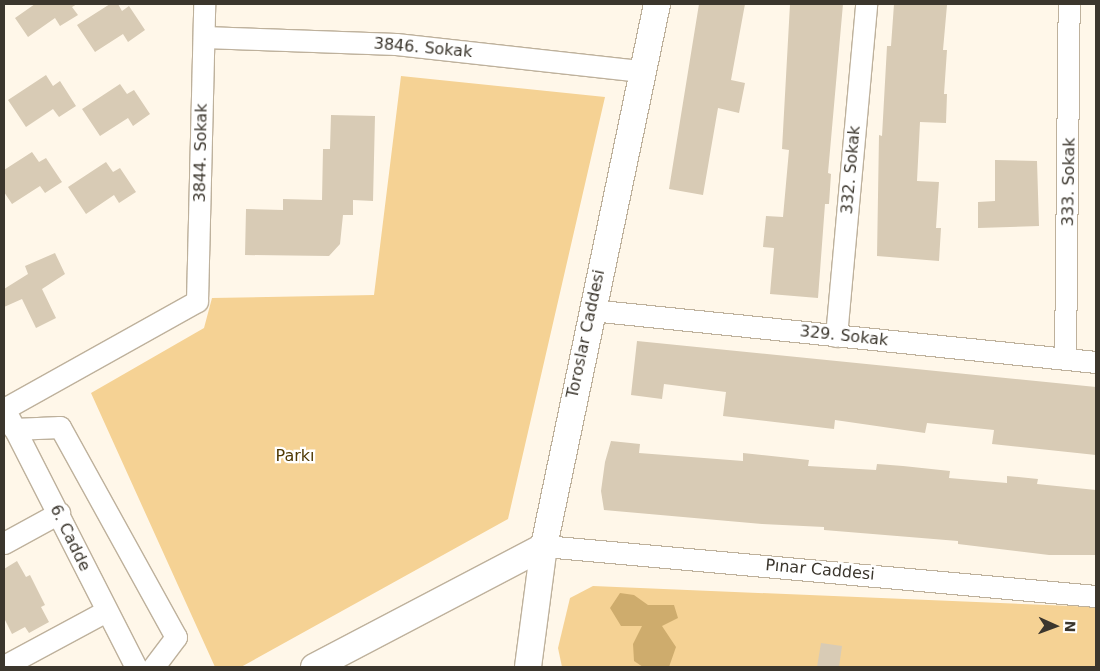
<!DOCTYPE html>
<html>
<head>
<meta charset="utf-8">
<style>
	body { margin:0 }
	#map { position:relative; width:1100px; height:671px; overflow:hidden; background:#fff7e9; font-family:"DejaVu Sans",sans-serif }
	div>[style] { position:absolute }
	.green>* { inset:0; background:#f5d294 }
	.water>* { inset:0; background:#ceac6d }
	.building>* { inset:0; background:#d8cbb5 }
	.roads { filter:drop-shadow(1px 0 #beb19c) drop-shadow(-1px 0 #beb19c) drop-shadow(0 1px #beb19c) drop-shadow(0 -1px #beb19c) }
	.minor>* { height:21px; margin:-10.5px; padding:0 10.5px; transform-origin:10.5px; border-radius:10.5px; background:#fff }
	.major>* { height:26px; margin:-13px; padding:0 13px; transform-origin:13px; border-radius:13px; background:#fff }
	span { translate:-50% -50%; white-space:nowrap; text-align:center; line-height:1.15; -webkit-text-stroke:4.5px #fff; paint-order:stroke }
	.street-label { font-size:16px; color:#3b362d }
	.park-label { font-size:16px; color:#503903 }
	.frame { position:absolute; inset:0; border:5px solid #3b362d; pointer-events:none }
	.north { position:absolute; left:1030px; top:601px; width:50px; height:50px; -webkit-text-stroke:4px #fff; paint-order:stroke; rotate:92deg; font-size:14px; font-weight:700; line-height:20px; text-align:center; color:#3b362d }
	.north::after { content:''; display:block; margin:auto; width:18px; height:22px; background:#3b362d; clip-path:polygon(50% 0,100% 100%,50% 72%,0 100%) }
</style>
</head>
<body>
<div id="map">
	<div class="green">
		<div style="clip-path:polygon(401px 76px,605px 97px,508px 519px,241px 667px,215px 667px,91px 393px,204px 328px,212px 298px,374px 295px)"></div>
		<div style="clip-path:polygon(593px 586px,1096px 607px,1096px 667px,562px 667px,558px 648px,570px 598px)"></div>
	</div>
	<div class="water">
		<div style="clip-path:polygon(620px 593px,634px 595px,648px 605px,674px 605px,678px 618px,662px 626px,676px 647px,669px 667px,643px 667px,634px 661px,633px 644px,642px 626px,621px 626px,610px 608px)"></div>
	</div>
	<div class="building">
		<div style="clip-path:polygon(35px 4px,77px 4px,72px 7px,78px 15px,60px 26px,55px 18px,28px 37px,15px 18px)"></div>
		<div style="clip-path:polygon(110px 4px,118px 4px,122px 11px,129px 6px,145px 30px,128px 42px,123px 34px,95px 52px,77px 25px)"></div>
		<div style="clip-path:polygon(699px 4px,745px 4px,731px 80px,745px 83px,739px 113px,718px 108px,703px 195px,669px 189px)"></div>
		<div style="clip-path:polygon(790px 4px,843px 4px,828px 173px,831px 174px,829px 204px,825px 204px,818px 298px,770px 294px,774px 248px,763px 247px,766px 216px,783px 217px,789px 150px,782px 149px)"></div>
		<div style="clip-path:polygon(894px 4px,947px 5px,943px 50px,947px 50px,944px 94px,947px 94px,946px 123px,920px 122px,917px 181px,939px 182px,936px 228px,941px 228px,939px 261px,877px 256px,879px 135px,882px 136px,887px 46px,891px 46px)"></div>
		<div style="clip-path:polygon(46px 75px,53px 86px,60px 81px,76px 106px,59px 117px,53px 109px,26px 127px,8px 100px)"></div>
		<div style="clip-path:polygon(120px 84px,127px 94px,134px 90px,150px 114px,133px 126px,128px 118px,100px 136px,82px 109px)"></div>
		<div style="clip-path:polygon(331px 115px,375px 116px,373px 201px,353px 200px,353px 215px,343px 215px,340px 244px,329px 256px,245px 255px,246px 209px,283px 210px,283px 199px,322px 200px,323px 149px,330px 149px)"></div>
		<div style="clip-path:polygon(32px 152px,39px 162px,46px 158px,62px 182px,45px 193px,40px 186px,12px 204px,4px 192px,4px 170px)"></div>
		<div style="clip-path:polygon(995px 160px,1037px 161px,1039px 226px,978px 228px,978px 202px,995px 201px)"></div>
		<div style="clip-path:polygon(106px 162px,113px 172px,120px 168px,136px 192px,119px 203px,114px 195px,86px 214px,68px 187px)"></div>
		<div style="clip-path:polygon(55px 253px,65px 274px,42px 289px,56px 318px,36px 328px,22px 299px,4px 307px,4px 289px,28px 274px,25px 266px)"></div>
		<div style="clip-path:polygon(637px 341px,1096px 387px,1096px 455px,992px 444px,994px 430px,927px 423px,925px 433px,835px 420px,834px 429px,723px 416px,726px 392px,664px 384px,662px 399px,631px 395px)"></div>
		<div style="clip-path:polygon(611px 441px,640px 444px,639px 453px,743px 461px,743px 453px,809px 460px,808px 466px,876px 470px,877px 464px,903px 466px,950px 471px,949px 478px,1007px 483px,1007px 476px,1038px 479px,1037px 484px,1096px 490px,1096px 555px,1049px 555px,958px 544px,958px 541px,824px 530px,824px 527px,762px 524px,604px 510px,601px 491px,605px 462px)"></div>
		<div style="clip-path:polygon(17px 561px,26px 577px,30px 575px,45px 605px,41px 607px,49px 622px,29px 633px,25px 627px,12px 634px,4px 618px,4px 569px)"></div>
		<div style="clip-path:polygon(821px 643px,842px 646px,839px 667px,817px 667px)"></div>
	</div>
	<div class="roads">
		<div class="minor">
			<div style="left:204px;top:37px;width:192px;rotate:2.1deg"></div>
			<div style="left:396px;top:44px;width:247px;rotate:6.3deg"></div>
			<div style="left:591px;top:310px;width:508px;rotate:5.88deg"></div>
			<div style="left:836px;top:336px;width:333px;rotate:-84.8deg"></div>
			<div style="left:1065px;top:359px;width:355px;rotate:-89.4deg"></div>
			<div style="left:4px;top:409px;width:221px;rotate:-29.2deg"></div>
			<div style="left:197px;top:301px;width:297px;rotate:-88.6deg"></div>
			<div style="left:9px;top:418px;width:280px;rotate:63deg"></div>
			<div style="left:14px;top:429px;width:46px;rotate:-2.5deg"></div>
			<div style="left:60px;top:427px;width:240px;rotate:61.1deg"></div>
			<div style="left:176px;top:637px;width:38px;rotate:127deg"></div>
			<div style="left:4px;top:543px;width:63px;rotate:-28.6deg"></div>
			<div style="left:544px;top:546px;width:554px;rotate:5.18deg"></div>
			<div style="left:4px;top:666px;width:116px;rotate:-28.3deg"></div>
		</div>
		<div class="major">
			<div style="left:314px;top:667px;width:260px;rotate:-27.7deg"></div>
			<div style="left:528px;top:667px;width:122px;rotate:-82.5deg"></div>
			<div style="left:544px;top:546px;width:554px;rotate:-78.22deg"></div>
		</div>
	</div>
	<div class="street-label">
		<span style="left:423px;top:48px;rotate:5deg">3846. Sokak</span>
		<span style="left:201px;top:153px;rotate:-89deg">3844. Sokak</span>
		<span style="left:851px;top:170px;rotate:-85deg">332. Sokak</span>
		<span style="left:1069px;top:182px;rotate:-89deg">333. Sokak</span>
		<span style="left:586px;top:334px;rotate:-78deg">Toroslar Caddesi</span>
		<span style="left:844px;top:336px;rotate:6deg">329. Sokak</span>
		<span style="left:70px;top:538px;rotate:64deg">6. Cadde</span>
		<span style="left:820px;top:570px;rotate:5deg">Pınar Caddesi</span>
	</div>
	<div class="park-label">
		<span style="left:295px;top:456px">Parkı</span>
	</div>
	<div class="frame"></div>
	<div class="north">N</div>
</div>
</body>
</html>
